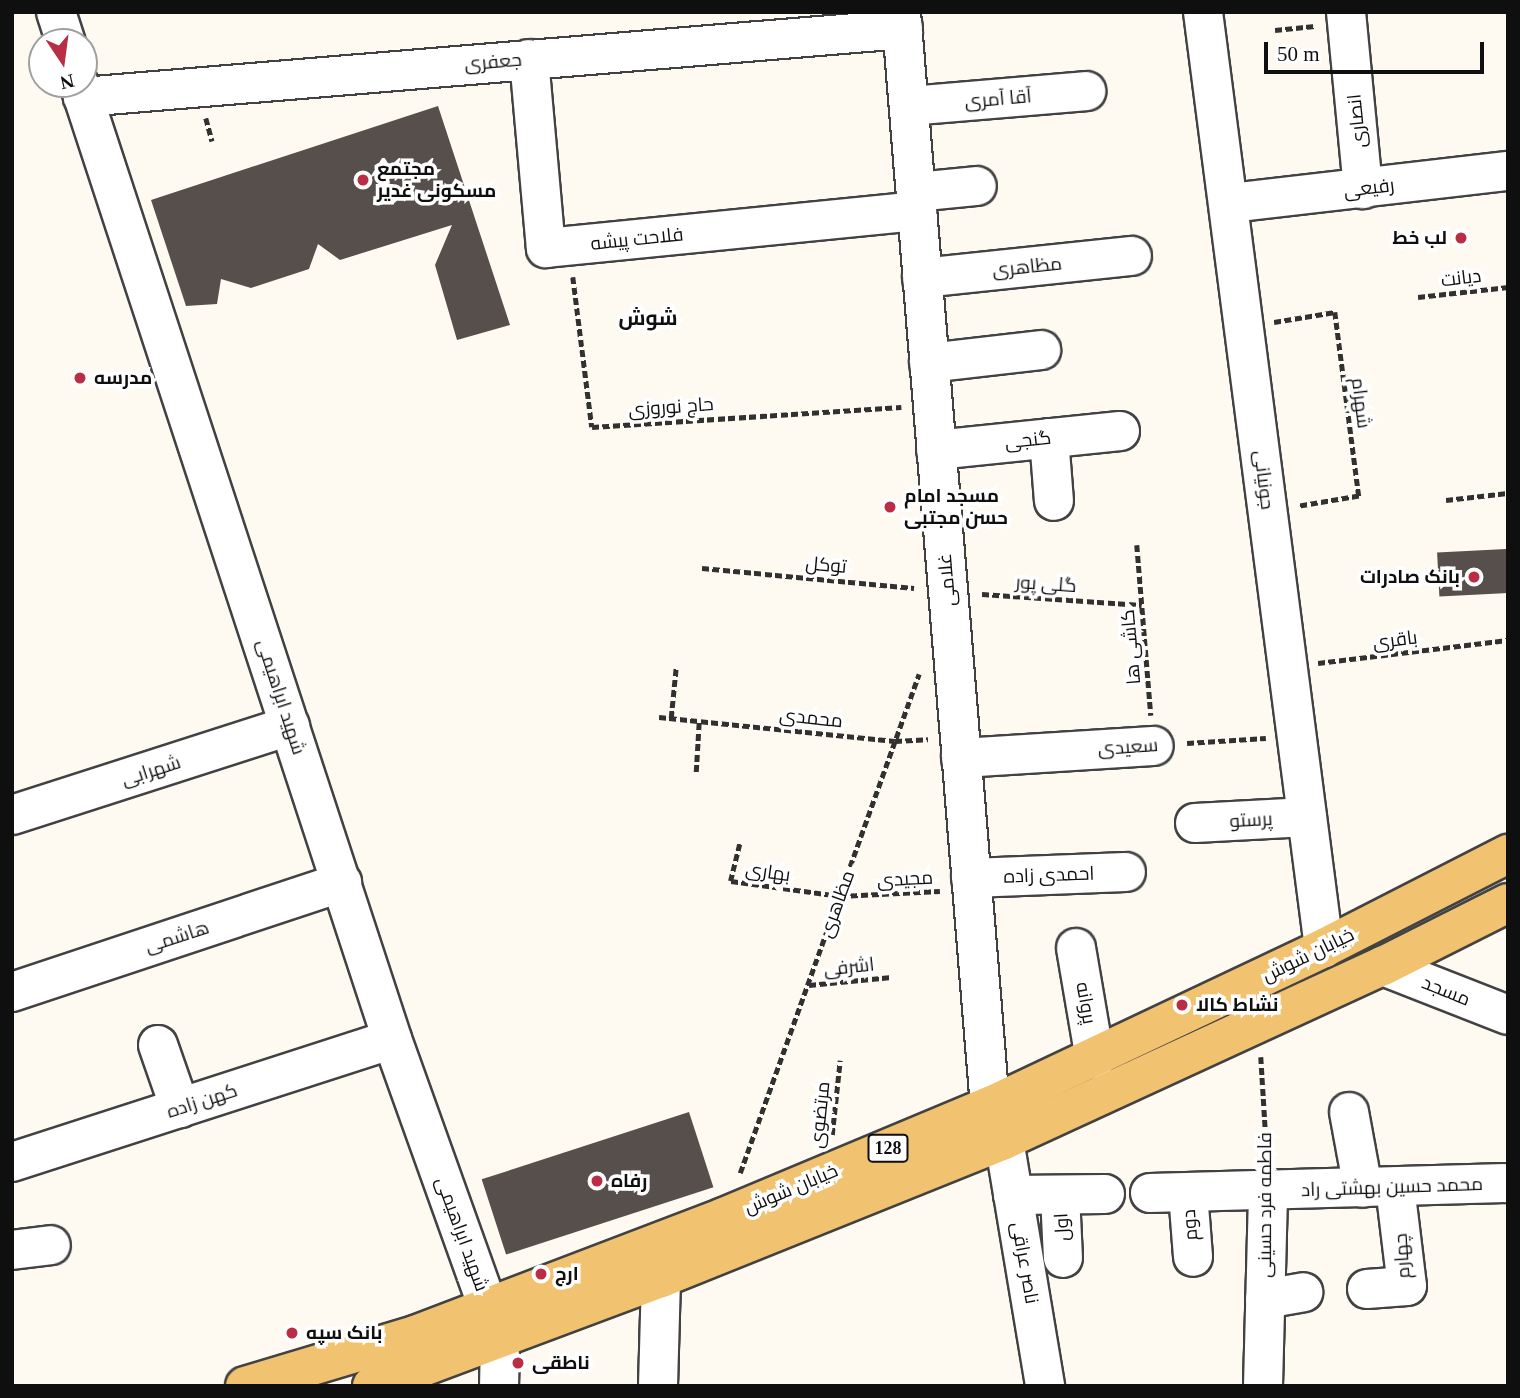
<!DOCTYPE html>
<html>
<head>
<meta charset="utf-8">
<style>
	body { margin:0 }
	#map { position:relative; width:1520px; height:1398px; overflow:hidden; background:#fefaf2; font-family:"Times New Roman",Cairo,serif }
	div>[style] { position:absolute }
	.building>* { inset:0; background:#574f4c; transform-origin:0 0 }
	.path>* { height:4.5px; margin-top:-2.25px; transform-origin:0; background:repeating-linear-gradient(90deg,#313131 0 7px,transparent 0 10.5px) }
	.roads { filter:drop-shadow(2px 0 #424242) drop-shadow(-2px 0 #424242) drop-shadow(0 2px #424242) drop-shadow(0 -2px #424242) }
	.minor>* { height:38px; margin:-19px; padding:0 19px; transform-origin:19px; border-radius:19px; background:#fff }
	.major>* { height:38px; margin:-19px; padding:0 19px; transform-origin:19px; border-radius:19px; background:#f1c26f }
	.dots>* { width:19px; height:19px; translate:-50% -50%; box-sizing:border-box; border:4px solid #fff; border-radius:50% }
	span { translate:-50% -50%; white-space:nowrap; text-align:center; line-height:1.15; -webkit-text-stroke:7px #fff; paint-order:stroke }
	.shield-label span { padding:2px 5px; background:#fff; border:2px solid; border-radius:5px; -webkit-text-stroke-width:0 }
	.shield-label { font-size:18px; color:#0f0f0f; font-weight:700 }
	.street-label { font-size:19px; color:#0f0f0f }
	.poi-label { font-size:19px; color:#0f0f0f; font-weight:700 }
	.left { translate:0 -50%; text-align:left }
	.right { translate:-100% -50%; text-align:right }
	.neighbourhood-label { font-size:21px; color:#0f0f0f; font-weight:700 }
	.frame { position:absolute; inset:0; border:14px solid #0f0f0f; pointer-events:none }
	.north { position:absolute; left:28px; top:28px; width:70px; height:70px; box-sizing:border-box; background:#fff; border:2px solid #9f9f9f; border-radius:50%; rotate:167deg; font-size:19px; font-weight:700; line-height:28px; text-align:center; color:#0f0f0f }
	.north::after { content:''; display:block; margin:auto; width:24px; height:32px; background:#b92d45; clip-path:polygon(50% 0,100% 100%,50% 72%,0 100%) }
	.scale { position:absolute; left:1264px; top:42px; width:220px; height:32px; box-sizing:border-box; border:4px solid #0f0f0f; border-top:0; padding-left:9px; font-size:21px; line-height:24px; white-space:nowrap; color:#0f0f0f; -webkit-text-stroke:5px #fff; paint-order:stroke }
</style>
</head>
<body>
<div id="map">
	<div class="building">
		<div style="clip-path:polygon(438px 106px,510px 325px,457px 340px,435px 265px,452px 225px,340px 260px,318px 244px,309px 269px,251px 288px,221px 279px,217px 304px,186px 306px,151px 200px)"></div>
		<div style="left:1506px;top:549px;width:44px;height:69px;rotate:87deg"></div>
		<div style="left:689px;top:1112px;width:79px;height:218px;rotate:72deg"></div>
	</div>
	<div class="path">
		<div style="left:1275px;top:30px;width:40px;rotate:-5.7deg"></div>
		<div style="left:206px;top:118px;width:24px;rotate:75deg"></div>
		<div style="left:573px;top:277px;width:151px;rotate:82.8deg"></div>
		<div style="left:592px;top:427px;width:310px;rotate:-3.7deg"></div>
		<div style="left:1418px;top:297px;width:91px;rotate:-6.3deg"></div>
		<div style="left:1274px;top:322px;width:62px;rotate:-9.3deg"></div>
		<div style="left:1335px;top:312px;width:186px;rotate:82.6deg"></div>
		<div style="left:1359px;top:496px;width:60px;rotate:170.4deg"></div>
		<div style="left:1446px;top:500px;width:62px;rotate:-6.4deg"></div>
		<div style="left:1137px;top:545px;width:171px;rotate:85.3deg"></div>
		<div style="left:702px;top:568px;width:213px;rotate:5.4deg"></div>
		<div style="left:982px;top:594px;width:160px;rotate:3.9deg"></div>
		<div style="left:1318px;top:663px;width:191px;rotate:-6.9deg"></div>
		<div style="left:659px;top:717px;width:237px;rotate:5.8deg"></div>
		<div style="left:895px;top:741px;width:33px;rotate:-3deg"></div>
		<div style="left:671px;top:718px;width:51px;rotate:-84.4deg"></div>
		<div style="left:1187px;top:743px;width:79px;rotate:-3.6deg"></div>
		<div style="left:696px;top:772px;width:51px;rotate:-86.6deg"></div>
		<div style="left:740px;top:844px;width:38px;rotate:104deg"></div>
		<div style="left:731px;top:881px;width:110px;rotate:7.8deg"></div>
		<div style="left:840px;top:896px;width:100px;rotate:-2.9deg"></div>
		<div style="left:809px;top:985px;width:83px;rotate:-5.5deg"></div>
		<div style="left:1261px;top:1057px;width:99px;rotate:86.5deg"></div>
		<div style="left:832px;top:1135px;width:75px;rotate:-83.9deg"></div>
		<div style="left:740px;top:1173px;width:530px;rotate:-70.27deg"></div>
	</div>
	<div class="roads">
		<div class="minor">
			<div style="left:56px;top:12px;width:32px;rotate:72deg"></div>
			<div style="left:901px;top:12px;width:1098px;rotate:85.35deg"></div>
			<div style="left:1203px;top:12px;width:944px;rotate:82.63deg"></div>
			<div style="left:1346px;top:12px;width:178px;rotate:84.5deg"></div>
			<div style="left:529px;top:59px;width:190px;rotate:84.9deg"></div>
			<div style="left:546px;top:248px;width:373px;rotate:-5.7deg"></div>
			<div style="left:79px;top:84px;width:1005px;rotate:71.85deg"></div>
			<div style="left:392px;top:1039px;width:320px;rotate:70.3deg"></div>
			<div style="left:500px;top:1340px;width:46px;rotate:91.2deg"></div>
			<div style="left:83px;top:97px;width:823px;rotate:-4.74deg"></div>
			<div style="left:909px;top:106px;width:178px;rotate:-4.8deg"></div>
			<div style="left:916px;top:192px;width:61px;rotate:-5.6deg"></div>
			<div style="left:1231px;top:203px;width:279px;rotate:-6.6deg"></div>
			<div style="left:922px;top:278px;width:211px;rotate:-6deg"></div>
			<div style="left:929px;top:363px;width:113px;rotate:-6.6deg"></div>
			<div style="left:1049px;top:438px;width:63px;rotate:85.5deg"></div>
			<div style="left:936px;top:450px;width:185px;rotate:-5.9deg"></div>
			<div style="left:961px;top:758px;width:193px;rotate:-3.6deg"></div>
			<div style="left:12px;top:815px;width:292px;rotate:-17.8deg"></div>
			<div style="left:1195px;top:823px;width:112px;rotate:-3.1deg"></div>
			<div style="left:971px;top:878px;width:155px;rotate:-2.2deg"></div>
			<div style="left:1076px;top:948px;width:113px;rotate:80.3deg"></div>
			<div style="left:1383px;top:966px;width:134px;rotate:21.4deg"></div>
			<div style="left:12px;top:992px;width:348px;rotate:-18.4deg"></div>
			<div style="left:158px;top:1045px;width:67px;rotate:70.8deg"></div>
			<div style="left:1349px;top:1112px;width:77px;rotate:79.6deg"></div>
			<div style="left:1004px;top:1140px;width:249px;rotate:80.5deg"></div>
			<div style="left:12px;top:1162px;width:399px;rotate:-17.9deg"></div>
			<div style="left:1150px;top:1193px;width:358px;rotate:-1.6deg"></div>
			<div style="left:1188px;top:1193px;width:64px;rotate:85.5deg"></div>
			<div style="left:1013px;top:1195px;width:92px;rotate:-0.6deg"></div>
			<div style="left:1060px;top:1195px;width:63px;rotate:87.3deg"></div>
			<div style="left:12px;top:1250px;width:39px;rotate:-7deg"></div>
			<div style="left:1367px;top:1289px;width:40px;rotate:-4.3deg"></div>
			<div style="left:1407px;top:1286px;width:100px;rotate:-96.9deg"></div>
			<div style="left:1265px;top:1299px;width:39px;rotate:-10deg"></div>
			<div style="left:658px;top:1386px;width:108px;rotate:-88.4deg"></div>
			<div style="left:1263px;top:1386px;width:196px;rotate:-88.5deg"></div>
		</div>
		<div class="major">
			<div style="left:245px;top:1386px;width:177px;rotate:-16.7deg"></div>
			<div style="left:415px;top:1335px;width:331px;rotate:-20.9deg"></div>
			<div style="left:724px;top:1217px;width:288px;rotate:-22.7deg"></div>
			<div style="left:990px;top:1106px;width:369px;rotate:-25.3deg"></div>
			<div style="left:1324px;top:948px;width:207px;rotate:-27.1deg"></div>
			<div style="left:372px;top:1386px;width:309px;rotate:-20.5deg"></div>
			<div style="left:661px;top:1278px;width:370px;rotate:-21.9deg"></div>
			<div style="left:1004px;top:1140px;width:417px;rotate:-24.7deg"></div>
			<div style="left:1383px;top:966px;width:140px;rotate:-26.7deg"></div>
		</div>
	</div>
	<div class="dots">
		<div style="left:363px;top:180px;background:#b92d45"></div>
		<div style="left:1461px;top:238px;background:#b92d45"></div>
		<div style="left:80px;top:378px;background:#b92d45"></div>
		<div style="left:890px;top:507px;background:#b92d45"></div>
		<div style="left:1474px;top:577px;background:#b92d45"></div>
		<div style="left:1182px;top:1005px;background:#b92d45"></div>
		<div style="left:597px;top:1181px;background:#b92d45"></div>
		<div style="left:541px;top:1274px;background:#b92d45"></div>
		<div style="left:292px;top:1333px;background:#b92d45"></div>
		<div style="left:518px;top:1363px;background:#b92d45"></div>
	</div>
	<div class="shield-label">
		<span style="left:888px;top:1148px">128</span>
	</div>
	<div class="street-label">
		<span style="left:493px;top:62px;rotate:-5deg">جعفری</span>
		<span style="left:998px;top:99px;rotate:-5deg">آقا آمری</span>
		<span style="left:1357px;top:121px;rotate:-96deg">انصاری</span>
		<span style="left:1369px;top:188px;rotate:-7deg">رفیعی</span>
		<span style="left:637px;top:239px;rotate:-6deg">فلاحت پیشه</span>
		<span style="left:1027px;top:267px;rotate:-6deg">مظاهری</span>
		<span style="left:1461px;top:278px;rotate:-7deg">دیانت</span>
		<span style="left:1361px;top:403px;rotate:83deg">شهرام</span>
		<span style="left:671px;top:407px;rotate:-4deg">حاج نوروزی</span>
		<span style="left:1028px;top:440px;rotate:-6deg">گنجی</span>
		<span style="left:1264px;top:480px;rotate:83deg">جونیانی</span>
		<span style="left:826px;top:565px;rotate:5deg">توکل</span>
		<span style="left:947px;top:580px;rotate:-95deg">غلامی</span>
		<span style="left:1046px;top:584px;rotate:4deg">گلی پور</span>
		<span style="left:1395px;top:640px;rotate:-7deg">باقری</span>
		<span style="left:1131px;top:647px;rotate:-95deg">کاشی ها</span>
		<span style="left:281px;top:697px;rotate:72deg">شهید ابراهیمی</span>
		<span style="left:811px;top:718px;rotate:6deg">محمدی</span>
		<span style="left:1128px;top:747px;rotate:-4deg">سعیدی</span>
		<span style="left:151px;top:771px;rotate:-18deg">شهرابی</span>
		<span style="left:1251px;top:820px;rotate:-3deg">پرستو</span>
		<span style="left:768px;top:872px;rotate:8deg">بهاری</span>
		<span style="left:1049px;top:875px;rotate:-2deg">احمدی زاده</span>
		<span style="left:905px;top:879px;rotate:-3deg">مجیدی</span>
		<span style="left:837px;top:904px;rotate:-70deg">مظاهری</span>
		<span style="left:177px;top:937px;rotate:-18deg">هاشمی</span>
		<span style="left:1308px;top:955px;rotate:-26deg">خیابان شوش</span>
		<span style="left:849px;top:967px;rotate:-6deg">اشرفی</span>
		<span style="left:1446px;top:991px;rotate:22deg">مسجد</span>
		<span style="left:1086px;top:1003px;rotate:80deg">پروانه</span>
		<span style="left:202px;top:1101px;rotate:-18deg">کهن زاده</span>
		<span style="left:820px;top:1115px;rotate:-84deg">مرتضوی</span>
		<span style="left:1392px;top:1187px;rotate:-2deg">محمد حسین بهشتی راد</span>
		<span style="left:791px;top:1189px;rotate:-23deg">خیابان شوش</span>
		<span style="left:1265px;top:1205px;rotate:-90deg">فاطمه فرد حسینی</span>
		<span style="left:1190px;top:1225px;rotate:-94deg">دوم</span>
		<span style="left:1062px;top:1227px;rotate:-93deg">اول</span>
		<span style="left:462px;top:1234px;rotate:70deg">شهید ابراهیمی</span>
		<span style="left:1402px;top:1256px;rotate:-94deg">چهارم</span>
		<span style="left:1025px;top:1263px;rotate:80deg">ناصر عراقی</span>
	</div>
	<div class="poi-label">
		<span class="left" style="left:377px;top:180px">مجتمع<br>مسکونی غدیر</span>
		<span class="right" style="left:1447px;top:238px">لب خط</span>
		<span class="left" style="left:94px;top:378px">مدرسه</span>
		<span class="left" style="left:904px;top:507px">مسجد امام<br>حسن مجتبی</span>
		<span class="right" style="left:1460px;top:577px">بانک صادرات</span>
		<span class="left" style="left:1196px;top:1005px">نشاط کالا</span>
		<span class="left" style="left:611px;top:1181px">رفاه</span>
		<span class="left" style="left:555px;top:1274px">ارج</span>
		<span class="left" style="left:306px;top:1333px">بانک سپه</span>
		<span class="left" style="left:532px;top:1363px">ناطقی</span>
	</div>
	<div class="neighbourhood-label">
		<span style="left:648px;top:318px">شوش</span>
	</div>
	<div class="frame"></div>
	<div class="north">N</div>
	<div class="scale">50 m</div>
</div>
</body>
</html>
